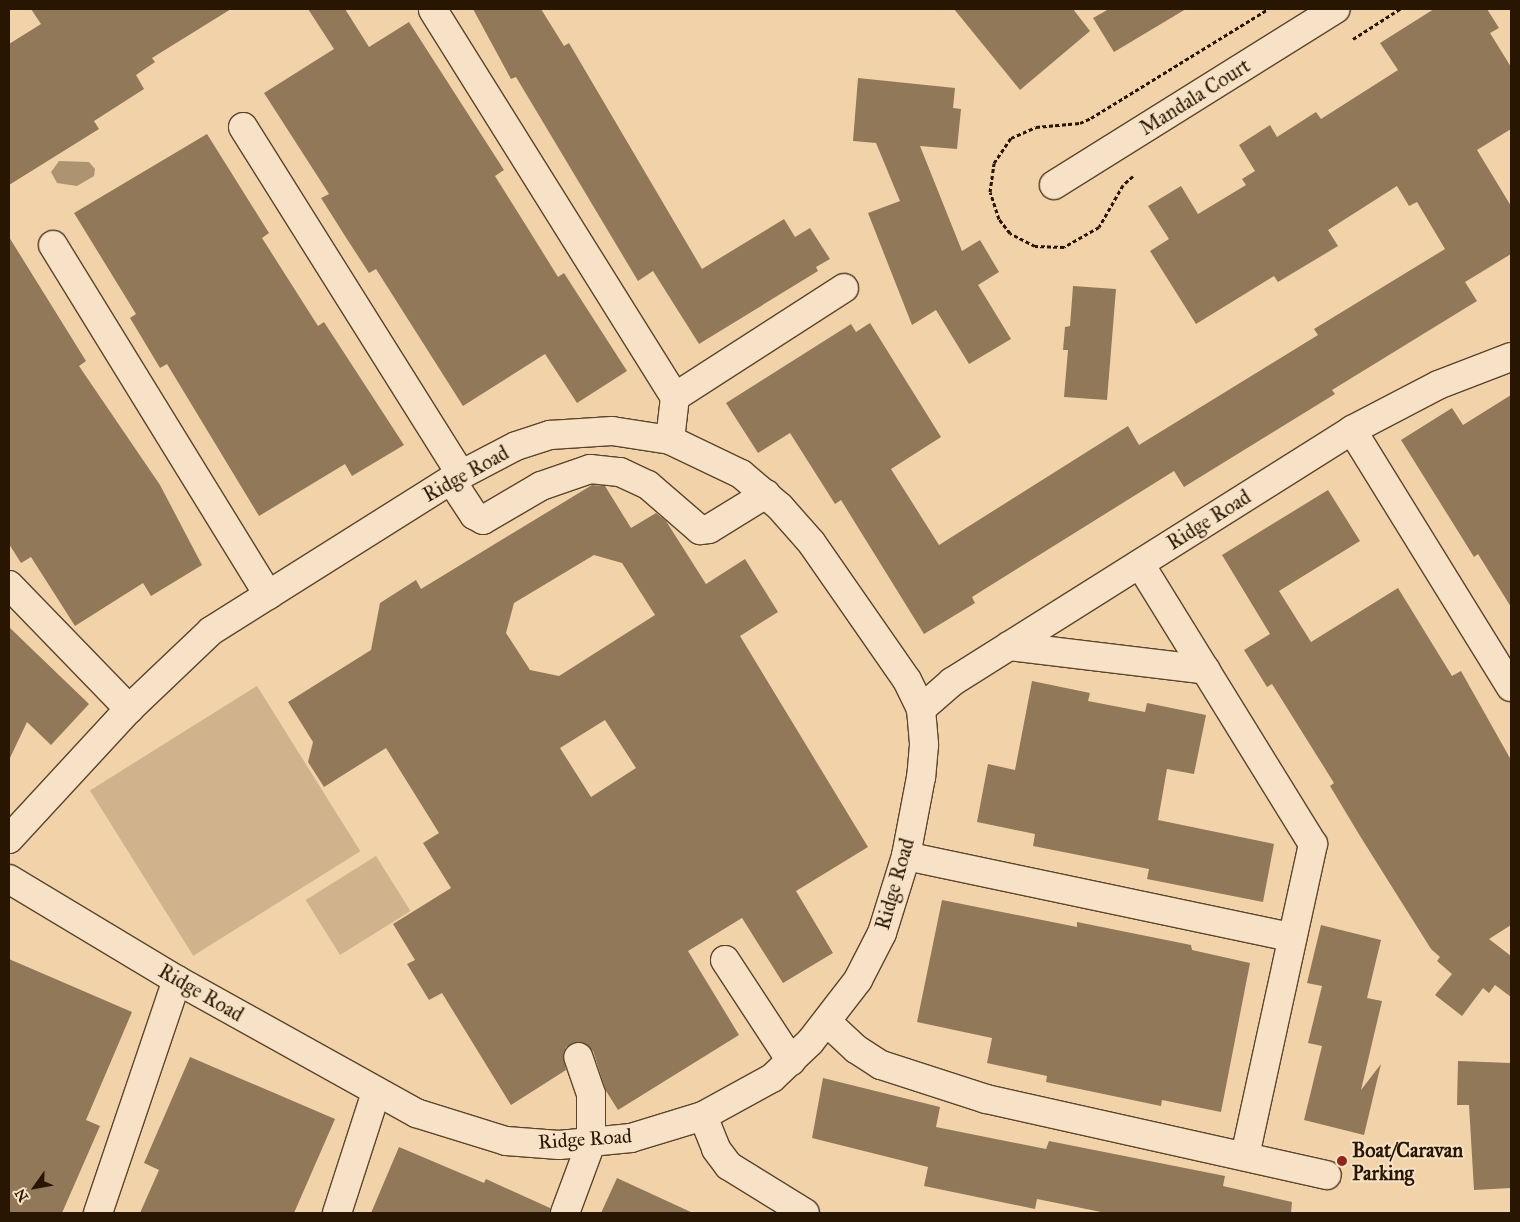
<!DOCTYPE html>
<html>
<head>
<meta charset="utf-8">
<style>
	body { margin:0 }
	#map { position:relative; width:1520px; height:1222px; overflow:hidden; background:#f2d3a9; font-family:"IM FELL Great Primer",serif }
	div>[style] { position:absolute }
	.green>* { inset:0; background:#d0b38d; transform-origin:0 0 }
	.water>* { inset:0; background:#ad9370 }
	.building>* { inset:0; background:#917859 }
	.path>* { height:3px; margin-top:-1.5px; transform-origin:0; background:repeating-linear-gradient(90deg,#281602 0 4px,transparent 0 6.5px) }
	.roads { filter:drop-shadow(1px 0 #5a452c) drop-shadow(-1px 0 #5a452c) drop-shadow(0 1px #5a452c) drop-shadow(0 -1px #5a452c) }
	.minor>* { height:28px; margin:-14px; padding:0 14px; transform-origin:14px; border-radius:14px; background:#f7e2c7 }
	.dots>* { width:14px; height:14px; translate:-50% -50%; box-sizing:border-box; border:2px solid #f7e2c7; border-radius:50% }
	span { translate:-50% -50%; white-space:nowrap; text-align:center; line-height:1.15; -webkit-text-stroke:4px #f7e2c7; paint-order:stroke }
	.street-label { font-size:20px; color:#281602 }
	.poi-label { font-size:20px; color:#281602; font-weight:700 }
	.left { translate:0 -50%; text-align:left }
	.frame { position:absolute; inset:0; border:10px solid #281602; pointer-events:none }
	.north { position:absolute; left:10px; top:1162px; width:50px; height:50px; -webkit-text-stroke:4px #f7e2c7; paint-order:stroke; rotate:238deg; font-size:14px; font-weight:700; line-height:20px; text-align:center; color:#281602 }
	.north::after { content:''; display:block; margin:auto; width:18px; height:22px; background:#281602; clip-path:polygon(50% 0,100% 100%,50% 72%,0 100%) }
</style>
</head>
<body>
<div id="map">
	<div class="green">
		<div style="left:257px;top:686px;width:195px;height:197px;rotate:58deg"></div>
		<div style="left:376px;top:856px;width:65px;height:83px;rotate:58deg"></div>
	</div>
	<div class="water">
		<div style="clip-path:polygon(59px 161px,89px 162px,95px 169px,94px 176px,77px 186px,57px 183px,51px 172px)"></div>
	</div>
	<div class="building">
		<div style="clip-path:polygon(31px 9px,231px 9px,152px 58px,155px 62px,136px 75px,144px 89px,94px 121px,99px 129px,9px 185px,9px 44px,41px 24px)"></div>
		<div style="clip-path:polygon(308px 9px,345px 9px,369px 47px,409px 22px,504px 170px,495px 176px,527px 227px,558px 277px,564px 273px,627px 371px,577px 403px,545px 354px,463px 406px,376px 269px,369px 273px,345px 236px,321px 198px,329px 194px,264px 93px,334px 49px)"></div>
		<div style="clip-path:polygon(473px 9px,541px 9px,564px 46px,569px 43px,702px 269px,784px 219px,795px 237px,810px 228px,830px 259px,816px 267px,818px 271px,699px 344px,653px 271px,638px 281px,516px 77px,511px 79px)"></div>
		<div style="clip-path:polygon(954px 9px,1073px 9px,1090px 31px,1020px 90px)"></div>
		<div style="clip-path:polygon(1109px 9px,1186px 9px,1114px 52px,1093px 18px)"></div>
		<div style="clip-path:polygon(1434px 9px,1487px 9px,1499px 28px,1490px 33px,1511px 67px,1511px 129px,1477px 150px,1511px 206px,1511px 254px,1465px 282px,1477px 301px,1332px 390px,1335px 394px,1184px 487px,1174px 471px,972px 597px,975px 603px,924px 634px,841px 500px,835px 504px,790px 433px,758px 453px,726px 403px,851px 324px,856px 332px,870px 323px,941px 437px,891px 469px,939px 545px,1128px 426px,1139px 445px,1318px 335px,1314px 329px,1445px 249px,1417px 202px,1409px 206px,1397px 186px,1328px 230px,1338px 246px,1278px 282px,1274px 276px,1196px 324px,1150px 251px,1169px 239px,1148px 206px,1181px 186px,1198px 214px,1246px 185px,1242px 179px,1255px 171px,1239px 145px,1270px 125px,1277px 137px,1316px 112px,1321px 119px,1398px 70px,1380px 43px)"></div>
		<div style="clip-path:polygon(858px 78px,955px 88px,953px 108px,961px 109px,957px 149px,920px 146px,962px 251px,980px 240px,999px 272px,978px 285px,1011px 339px,969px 364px,936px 310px,912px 325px,868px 213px,900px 201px,876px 143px,853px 141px)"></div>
		<div style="clip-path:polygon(207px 134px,269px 233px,262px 238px,318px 326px,324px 322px,404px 445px,352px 476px,345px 464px,259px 516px,167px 364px,160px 368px,130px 318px,136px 314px,74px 213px)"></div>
		<div style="clip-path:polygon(9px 237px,86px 361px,79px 366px,160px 485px,202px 565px,151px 596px,143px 583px,75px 626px,31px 557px,21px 563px,9px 544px)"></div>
		<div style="clip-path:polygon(1073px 286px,1116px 289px,1107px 400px,1064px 397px,1068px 350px,1063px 350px,1065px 327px,1070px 326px)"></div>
		<div style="clip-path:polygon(1511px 395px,1511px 607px,1478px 554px,1474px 557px,1401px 440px,1452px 408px,1463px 425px)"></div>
		<div style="clip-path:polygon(evenodd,592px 485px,605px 486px,631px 528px,656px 513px,666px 521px,706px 584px,745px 559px,778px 612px,740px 636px,868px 847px,796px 891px,833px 953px,783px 983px,742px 918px,688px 951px,739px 1035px,618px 1110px,606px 1091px,593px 1051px,580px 1042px,566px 1047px,563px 1055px,566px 1070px,511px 1105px,442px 993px,429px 1000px,407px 964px,415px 960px,393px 924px,451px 888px,423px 843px,439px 833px,386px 748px,324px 787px,308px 762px,313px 742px,288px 702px,371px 650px,380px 603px,416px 580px,421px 589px,592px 485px,594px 555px,622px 563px,655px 615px,559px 676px,530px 670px,506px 633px,514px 603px,594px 555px,592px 485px,605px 720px,636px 768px,591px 797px,560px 748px,605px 720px)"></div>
		<div style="clip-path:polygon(1328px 490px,1360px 541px,1279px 591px,1311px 642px,1398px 588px,1452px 676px,1461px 671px,1511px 760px,1511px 925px,1489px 939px,1511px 956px,1511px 997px,1495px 985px,1489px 993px,1483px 988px,1462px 1016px,1435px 995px,1452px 974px,1437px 961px,1440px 957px,1431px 949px,1360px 836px,1330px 786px,1334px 783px,1272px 684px,1267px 687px,1244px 650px,1270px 634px,1222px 555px)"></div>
		<div style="clip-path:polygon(9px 627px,89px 704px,51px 745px,27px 722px,9px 760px)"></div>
		<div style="clip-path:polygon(1032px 681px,1090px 693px,1088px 701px,1145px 712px,1147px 703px,1206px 715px,1194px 774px,1167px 769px,1158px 820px,1274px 844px,1263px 902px,1147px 879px,1149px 869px,1033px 846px,1035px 834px,977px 822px,988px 764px,1015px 770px)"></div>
		<div style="clip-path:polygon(942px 900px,1077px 927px,1077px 922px,1191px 945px,1192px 950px,1250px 963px,1221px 1112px,1162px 1100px,1161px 1106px,1046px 1082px,1047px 1076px,987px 1063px,992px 1038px,917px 1022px)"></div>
		<div style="clip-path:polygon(1321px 925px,1381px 940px,1367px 998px,1382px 1001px,1361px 1090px,1381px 1064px,1364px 1135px,1304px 1120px,1322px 1046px,1308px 1043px,1322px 986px,1307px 983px)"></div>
		<div style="clip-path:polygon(9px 959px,132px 1012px,86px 1120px,100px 1126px,62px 1213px,9px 1213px)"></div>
		<div style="clip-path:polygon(190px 1057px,335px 1119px,294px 1213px,140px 1213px,159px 1170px,144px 1163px)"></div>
		<div style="clip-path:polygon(1458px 1061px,1511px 1063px,1511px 1188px,1474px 1190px,1469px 1105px,1457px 1105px)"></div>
		<div style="clip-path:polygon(823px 1078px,940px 1107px,936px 1127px,1046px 1149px,1049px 1141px,1225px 1176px,1223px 1186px,1292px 1202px,1291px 1213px,1106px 1213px,1037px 1199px,1035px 1209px,924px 1186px,928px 1167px,812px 1138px)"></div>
		<div style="clip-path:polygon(399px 1147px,484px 1183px,486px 1179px,550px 1208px,550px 1213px,371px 1213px)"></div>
		<div style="clip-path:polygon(617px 1178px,693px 1213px,601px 1213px)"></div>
	</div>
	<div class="path">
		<div style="left:1353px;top:39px;width:56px;rotate:-32.6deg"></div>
		<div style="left:1133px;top:176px;width:13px;rotate:138deg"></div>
		<div style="left:1123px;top:185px;width:48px;rotate:119.7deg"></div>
		<div style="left:1099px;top:227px;width:40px;rotate:150.3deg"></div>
		<div style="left:1064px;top:247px;width:29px;rotate:-178deg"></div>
		<div style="left:1035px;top:246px;width:28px;rotate:-153deg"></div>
		<div style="left:1010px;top:233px;width:18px;rotate:-128deg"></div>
		<div style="left:999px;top:219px;width:28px;rotate:-108deg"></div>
		<div style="left:990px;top:192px;width:29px;rotate:-82deg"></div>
		<div style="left:994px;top:163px;width:30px;rotate:-56deg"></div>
		<div style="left:1011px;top:138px;width:27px;rotate:-24deg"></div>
		<div style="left:1036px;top:127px;width:44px;rotate:-5.2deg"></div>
		<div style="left:1080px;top:123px;width:12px;rotate:-24deg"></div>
		<div style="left:1091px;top:118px;width:208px;rotate:-31.6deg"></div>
	</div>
	<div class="roads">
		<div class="minor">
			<div style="left:433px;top:10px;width:456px;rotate:58deg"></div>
			<div style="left:675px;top:397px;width:43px;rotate:96.6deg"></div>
			<div style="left:243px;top:127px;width:410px;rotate:57.9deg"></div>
			<div style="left:1054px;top:185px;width:332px;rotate:-32deg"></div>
			<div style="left:53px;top:245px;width:411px;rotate:58.4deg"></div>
			<div style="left:675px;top:397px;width:201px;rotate:-32.8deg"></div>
			<div style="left:1352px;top:430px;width:302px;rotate:58.3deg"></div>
			<div style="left:451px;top:480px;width:42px;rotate:56.7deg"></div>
			<div style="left:474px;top:515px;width:10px;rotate:29deg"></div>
			<div style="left:483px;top:520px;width:67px;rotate:-30.4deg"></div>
			<div style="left:541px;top:486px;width:52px;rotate:-19.1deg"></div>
			<div style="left:590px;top:469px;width:30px;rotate:6deg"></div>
			<div style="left:620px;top:472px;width:31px;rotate:25deg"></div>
			<div style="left:648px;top:485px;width:69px;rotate:40.9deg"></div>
			<div style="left:700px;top:530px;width:9px;rotate:-6deg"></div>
			<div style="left:709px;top:529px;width:67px;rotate:-31.6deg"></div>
			<div style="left:1140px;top:564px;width:329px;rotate:58.3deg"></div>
			<div style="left:1313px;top:844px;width:318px;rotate:102.3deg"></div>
			<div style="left:9px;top:585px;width:173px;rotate:45.9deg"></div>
			<div style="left:1009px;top:646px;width:198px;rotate:6.9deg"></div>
			<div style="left:921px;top:709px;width:41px;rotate:-41.1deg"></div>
			<div style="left:952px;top:682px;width:473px;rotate:-32.2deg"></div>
			<div style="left:1352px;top:430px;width:97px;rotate:-27.6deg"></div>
			<div style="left:1438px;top:385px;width:78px;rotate:-21deg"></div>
			<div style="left:9px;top:839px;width:177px;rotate:-47.3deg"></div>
			<div style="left:129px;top:709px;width:113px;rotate:-43.6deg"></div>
			<div style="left:211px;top:631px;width:284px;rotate:-32.2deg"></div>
			<div style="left:451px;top:480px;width:73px;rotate:-27.6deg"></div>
			<div style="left:516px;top:446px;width:36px;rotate:-18deg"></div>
			<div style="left:550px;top:435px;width:62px;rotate:-3.7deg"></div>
			<div style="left:612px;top:431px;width:59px;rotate:8.8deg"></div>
			<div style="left:670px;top:440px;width:79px;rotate:25.6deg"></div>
			<div style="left:741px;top:474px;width:51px;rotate:40.2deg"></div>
			<div style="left:780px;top:507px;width:47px;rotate:48.5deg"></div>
			<div style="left:811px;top:542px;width:168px;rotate:55.2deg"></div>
			<div style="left:907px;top:680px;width:32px;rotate:64deg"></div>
			<div style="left:921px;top:709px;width:36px;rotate:85deg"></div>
			<div style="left:924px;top:745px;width:32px;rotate:95deg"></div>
			<div style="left:921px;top:777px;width:80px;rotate:100.8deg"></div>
			<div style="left:906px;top:856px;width:81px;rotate:107.3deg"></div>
			<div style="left:882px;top:933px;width:53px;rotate:117.1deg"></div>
			<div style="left:858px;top:980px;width:78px;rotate:127.7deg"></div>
			<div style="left:810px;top:1042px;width:52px;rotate:136.5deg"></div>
			<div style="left:772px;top:1078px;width:79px;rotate:151.2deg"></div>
			<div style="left:703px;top:1116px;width:75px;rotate:163deg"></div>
			<div style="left:631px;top:1138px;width:72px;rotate:174.4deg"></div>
			<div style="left:559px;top:1145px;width:53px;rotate:-175.7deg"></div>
			<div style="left:506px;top:1141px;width:94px;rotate:-162.7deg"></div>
			<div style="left:416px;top:1113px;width:274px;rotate:-150.9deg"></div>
			<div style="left:177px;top:980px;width:196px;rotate:-149deg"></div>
			<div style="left:906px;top:856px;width:392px;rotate:11.9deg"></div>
			<div style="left:725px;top:960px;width:121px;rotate:56.8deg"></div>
			<div style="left:827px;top:1022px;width:40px;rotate:43deg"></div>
			<div style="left:856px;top:1049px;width:30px;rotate:33deg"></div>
			<div style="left:881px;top:1065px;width:110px;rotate:17.9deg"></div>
			<div style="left:986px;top:1099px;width:349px;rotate:12.6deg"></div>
			<div style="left:703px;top:1116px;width:35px;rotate:68deg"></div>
			<div style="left:716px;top:1149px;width:21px;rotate:53deg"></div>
			<div style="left:729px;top:1166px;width:89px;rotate:31.7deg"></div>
			<div style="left:98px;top:1213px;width:246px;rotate:-71.3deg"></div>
			<div style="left:337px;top:1213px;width:127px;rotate:-72.1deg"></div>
			<div style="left:565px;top:1213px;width:75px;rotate:-69.6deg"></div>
			<div style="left:591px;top:1143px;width:49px;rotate:-90deg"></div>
			<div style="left:591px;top:1094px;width:39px;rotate:-109deg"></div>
		</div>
	</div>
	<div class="dots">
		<div style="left:1342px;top:1161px;background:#8f2418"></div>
	</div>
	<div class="street-label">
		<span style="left:1195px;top:97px;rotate:-32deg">Mandala Court</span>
		<span style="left:466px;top:474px;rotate:-29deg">Ridge Road</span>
		<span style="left:1209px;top:520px;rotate:-32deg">Ridge Road</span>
		<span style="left:895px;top:884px;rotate:-74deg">Ridge Road</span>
		<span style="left:201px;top:993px;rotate:30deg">Ridge Road</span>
		<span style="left:585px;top:1139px;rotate:-4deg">Ridge Road</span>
	</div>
	<div class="poi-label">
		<span class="left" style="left:1352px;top:1162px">Boat/Caravan<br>Parking</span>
	</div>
	<div class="frame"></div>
	<div class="north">N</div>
</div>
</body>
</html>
